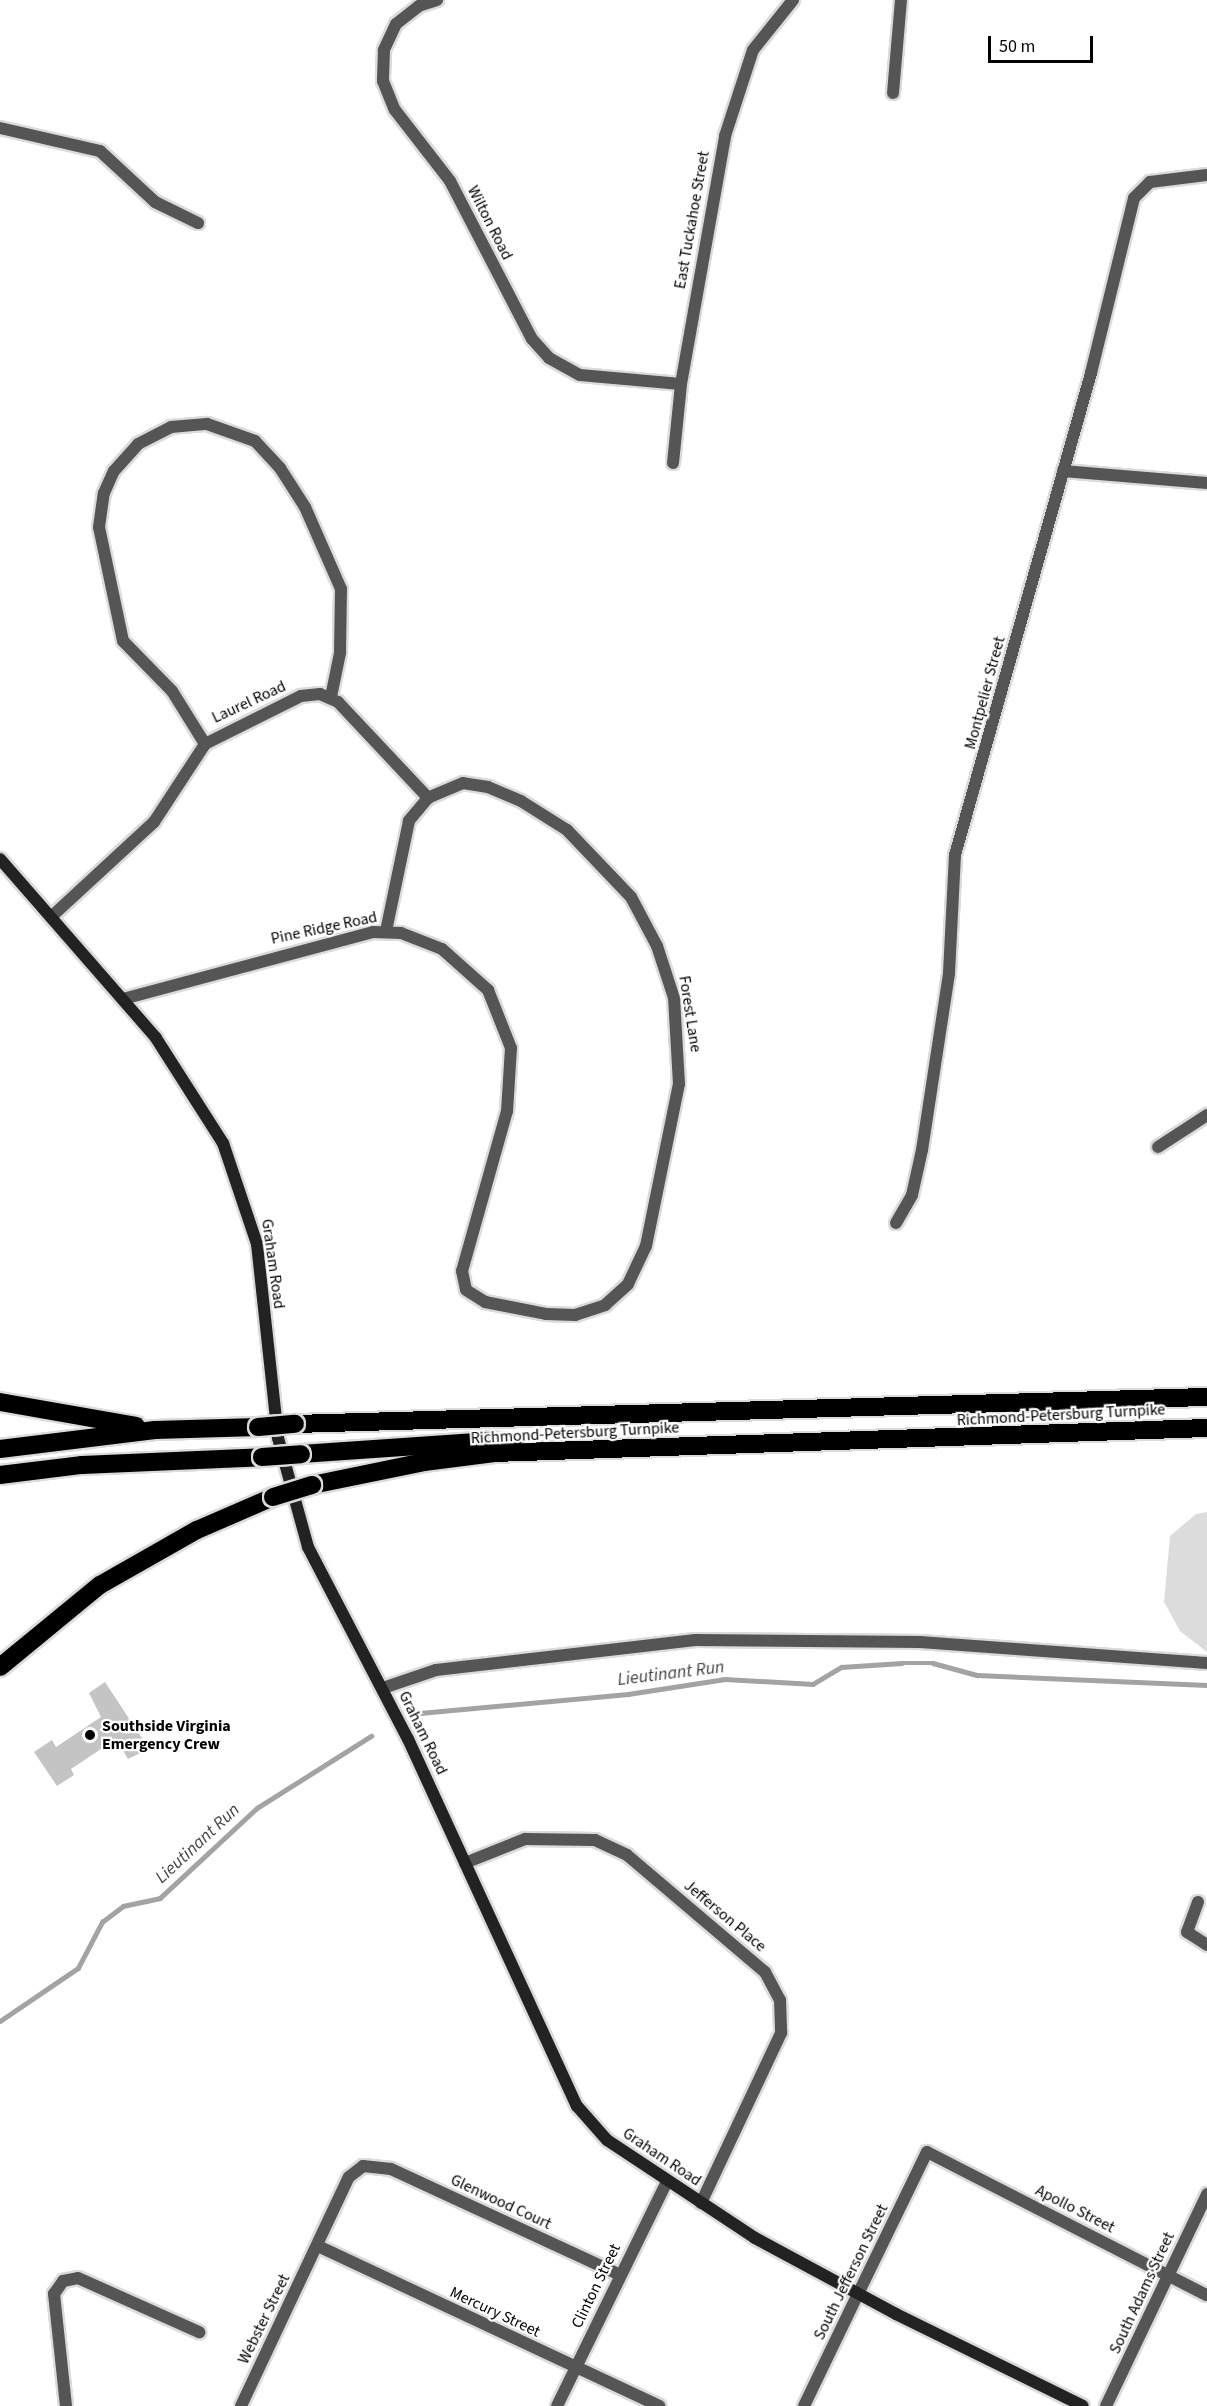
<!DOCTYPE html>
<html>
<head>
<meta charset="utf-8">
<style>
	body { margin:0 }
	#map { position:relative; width:1207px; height:2406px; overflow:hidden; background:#fff; font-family:"Source Sans 3",sans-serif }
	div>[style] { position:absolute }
	.green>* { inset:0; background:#dcdcdc }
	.stream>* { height:4.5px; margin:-2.25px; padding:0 2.25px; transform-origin:2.25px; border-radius:2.25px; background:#a3a3a3 }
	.building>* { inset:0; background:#c4c4c4 }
	.roads { filter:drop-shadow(2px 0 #dbdbdb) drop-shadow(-2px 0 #dbdbdb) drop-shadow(0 2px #dbdbdb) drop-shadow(0 -2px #dbdbdb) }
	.minor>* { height:12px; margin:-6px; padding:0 6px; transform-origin:6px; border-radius:6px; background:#555 }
	.tertiary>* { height:12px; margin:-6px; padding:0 6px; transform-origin:6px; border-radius:6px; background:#555 }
	.secondary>* { height:12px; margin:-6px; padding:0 6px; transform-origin:6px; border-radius:6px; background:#222 }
	.motorway>* { height:18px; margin:-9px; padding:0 9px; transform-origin:9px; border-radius:9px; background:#000 }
	.bridges { filter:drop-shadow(2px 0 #dbdbdb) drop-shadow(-2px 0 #dbdbdb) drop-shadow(0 2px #dbdbdb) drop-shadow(0 -2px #dbdbdb) }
	.motorway-bridge>* { height:18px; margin:-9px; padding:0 9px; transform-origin:9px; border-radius:9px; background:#000 }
	.dots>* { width:16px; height:16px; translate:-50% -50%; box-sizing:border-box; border:3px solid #fff; border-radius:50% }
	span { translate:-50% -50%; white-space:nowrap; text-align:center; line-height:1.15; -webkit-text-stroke:4.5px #fff; paint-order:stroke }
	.street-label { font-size:16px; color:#000 }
	.poi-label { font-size:16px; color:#000; font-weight:700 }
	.left { translate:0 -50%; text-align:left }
	.water-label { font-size:18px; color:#444; font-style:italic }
	.scale { position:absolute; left:988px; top:36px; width:105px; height:27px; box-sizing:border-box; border:3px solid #000; border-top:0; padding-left:8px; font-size:18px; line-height:21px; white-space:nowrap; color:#000; -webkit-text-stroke:4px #fff; paint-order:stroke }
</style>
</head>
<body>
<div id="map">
	<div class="green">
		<div style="clip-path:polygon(1207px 1512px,1207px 1652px,1180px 1631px,1164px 1602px,1170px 1536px,1196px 1514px)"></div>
	</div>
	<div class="stream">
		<div style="left:420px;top:1713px;width:209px;rotate:-5.2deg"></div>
		<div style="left:628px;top:1694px;width:98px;rotate:-8.8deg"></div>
		<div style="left:725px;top:1679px;width:88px;rotate:3.3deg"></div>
		<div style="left:813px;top:1684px;width:33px;rotate:-31deg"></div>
		<div style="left:841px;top:1667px;width:61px;rotate:-3.8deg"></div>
		<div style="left:902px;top:1663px;width:31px"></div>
		<div style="left:933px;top:1663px;width:46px;rotate:15.3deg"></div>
		<div style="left:977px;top:1675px;width:230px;rotate:2.5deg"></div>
		<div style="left:0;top:2021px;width:94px;rotate:-34.2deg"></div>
		<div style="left:78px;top:1968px;width:52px;rotate:-62.4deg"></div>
		<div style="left:102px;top:1922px;width:26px;rotate:-37deg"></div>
		<div style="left:123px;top:1906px;width:38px;rotate:-12deg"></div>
		<div style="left:160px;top:1898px;width:132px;rotate:-42.9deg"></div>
		<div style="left:257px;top:1808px;width:135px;rotate:-32.3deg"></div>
	</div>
	<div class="building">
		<div style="clip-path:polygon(105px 1682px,149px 1749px,128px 1759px,116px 1739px,71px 1769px,74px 1775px,57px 1786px,34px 1752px,52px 1740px,56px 1747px,101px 1717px,89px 1693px)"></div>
	</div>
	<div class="roads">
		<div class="minor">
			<div style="left:437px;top:0;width:19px;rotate:162deg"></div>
			<div style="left:419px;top:6px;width:29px;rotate:142deg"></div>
			<div style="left:396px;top:24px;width:29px;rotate:115deg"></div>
			<div style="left:384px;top:50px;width:31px;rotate:92deg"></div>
			<div style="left:383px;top:81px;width:31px;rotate:68deg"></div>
			<div style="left:395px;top:110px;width:90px;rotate:52.2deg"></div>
			<div style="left:450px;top:181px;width:178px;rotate:62.6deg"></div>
			<div style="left:532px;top:339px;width:25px;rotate:48deg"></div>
			<div style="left:549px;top:358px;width:35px;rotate:29deg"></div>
			<div style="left:580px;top:375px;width:101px;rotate:5.1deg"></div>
			<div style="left:893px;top:93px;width:93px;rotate:-85.1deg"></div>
			<div style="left:0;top:128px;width:103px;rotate:13deg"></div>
			<div style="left:100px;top:151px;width:75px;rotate:42.8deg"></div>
			<div style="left:155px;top:202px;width:48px;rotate:26deg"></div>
			<div style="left:673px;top:463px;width:79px;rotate:-84.2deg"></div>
			<div style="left:681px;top:384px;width:252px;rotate:-79.9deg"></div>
			<div style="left:725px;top:136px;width:90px;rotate:-72deg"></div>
			<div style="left:753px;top:50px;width:64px;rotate:-51.3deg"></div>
			<div style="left:1063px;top:471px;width:144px;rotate:4.8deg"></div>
			<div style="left:205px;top:744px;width:62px;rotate:-121.9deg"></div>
			<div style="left:172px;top:691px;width:70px;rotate:-134.4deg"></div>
			<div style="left:123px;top:641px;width:116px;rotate:-101.9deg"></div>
			<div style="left:99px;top:527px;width:34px;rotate:-82deg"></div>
			<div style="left:104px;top:493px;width:24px;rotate:-66deg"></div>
			<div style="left:114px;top:471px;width:36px;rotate:-48deg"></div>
			<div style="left:138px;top:444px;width:37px;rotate:-27deg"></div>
			<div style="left:171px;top:427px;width:36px;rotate:-5deg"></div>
			<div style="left:207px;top:424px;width:51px;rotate:19.5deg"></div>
			<div style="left:255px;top:441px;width:37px;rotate:47deg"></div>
			<div style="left:280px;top:468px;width:46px;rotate:57.3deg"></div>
			<div style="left:305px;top:507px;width:90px;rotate:66.3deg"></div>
			<div style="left:341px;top:589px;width:64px;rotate:90.9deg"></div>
			<div style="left:340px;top:653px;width:45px;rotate:101.6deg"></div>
			<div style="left:51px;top:917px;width:140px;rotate:-42.7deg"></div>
			<div style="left:154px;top:822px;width:93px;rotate:-56.8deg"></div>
			<div style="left:205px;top:744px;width:107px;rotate:-26.6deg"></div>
			<div style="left:301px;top:696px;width:19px;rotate:-6deg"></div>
			<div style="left:320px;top:694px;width:20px;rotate:24deg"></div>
			<div style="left:338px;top:702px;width:132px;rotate:46.8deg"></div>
			<div style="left:123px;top:999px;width:259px;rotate:-15deg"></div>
			<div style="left:373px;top:932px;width:28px;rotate:2deg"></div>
			<div style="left:401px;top:933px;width:44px;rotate:21.3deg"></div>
			<div style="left:442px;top:949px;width:62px;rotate:41.7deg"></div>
			<div style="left:488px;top:990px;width:62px;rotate:68.4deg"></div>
			<div style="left:511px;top:1048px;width:63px;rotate:93.6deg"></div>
			<div style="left:507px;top:1111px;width:166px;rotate:105.7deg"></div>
			<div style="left:462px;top:1271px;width:19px;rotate:78deg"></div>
			<div style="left:466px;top:1290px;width:22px;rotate:32deg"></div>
			<div style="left:485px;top:1302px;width:62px;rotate:11.1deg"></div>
			<div style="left:546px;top:1314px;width:29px;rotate:2deg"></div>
			<div style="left:575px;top:1315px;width:32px;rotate:-18deg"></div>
			<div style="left:605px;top:1305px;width:31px;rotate:-42deg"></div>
			<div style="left:628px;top:1284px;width:42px;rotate:-64.7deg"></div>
			<div style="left:646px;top:1246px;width:165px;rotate:-78.5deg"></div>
			<div style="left:679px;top:1084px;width:86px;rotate:-93.3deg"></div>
			<div style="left:674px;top:998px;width:55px;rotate:-108.1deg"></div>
			<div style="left:657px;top:946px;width:55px;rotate:-118deg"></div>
			<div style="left:631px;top:897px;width:93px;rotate:-133.7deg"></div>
			<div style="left:567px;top:830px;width:54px;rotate:-147.8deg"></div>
			<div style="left:521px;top:801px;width:36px;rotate:-157deg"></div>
			<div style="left:488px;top:787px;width:25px;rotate:-171deg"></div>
			<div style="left:463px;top:783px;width:38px;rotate:157deg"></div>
			<div style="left:428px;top:798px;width:30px;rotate:130deg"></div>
			<div style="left:409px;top:821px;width:112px;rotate:101.8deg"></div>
			<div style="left:1158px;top:1147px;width:59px;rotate:-33.1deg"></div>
			<div style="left:896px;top:1223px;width:32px;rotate:-60deg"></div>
			<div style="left:912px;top:1195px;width:46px;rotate:-77.5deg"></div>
			<div style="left:922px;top:1150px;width:179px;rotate:-81.3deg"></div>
			<div style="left:949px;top:973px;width:118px;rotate:-87.1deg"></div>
			<div style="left:955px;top:855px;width:501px;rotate:-74.24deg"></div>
			<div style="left:1091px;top:373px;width:180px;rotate:-76.2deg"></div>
			<div style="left:1134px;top:198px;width:23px;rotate:-45deg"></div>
			<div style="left:1150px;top:182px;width:57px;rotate:-7deg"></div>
			<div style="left:383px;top:1688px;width:56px;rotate:-18.8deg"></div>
			<div style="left:436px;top:1670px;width:261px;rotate:-6.6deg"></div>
			<div style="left:695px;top:1640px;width:225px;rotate:0.5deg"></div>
			<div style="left:920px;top:1642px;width:288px;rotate:4.2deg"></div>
			<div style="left:465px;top:1863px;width:65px;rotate:-21.8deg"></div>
			<div style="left:525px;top:1839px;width:70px;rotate:0.8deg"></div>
			<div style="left:595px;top:1840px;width:35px;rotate:25deg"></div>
			<div style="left:627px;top:1855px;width:181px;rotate:40.3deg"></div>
			<div style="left:765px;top:1972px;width:32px;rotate:62deg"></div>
			<div style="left:780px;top:2000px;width:33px;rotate:88deg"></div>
			<div style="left:781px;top:2033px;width:188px;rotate:115.2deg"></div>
			<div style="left:1198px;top:1902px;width:32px;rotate:110deg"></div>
			<div style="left:1187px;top:1932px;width:24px;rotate:33deg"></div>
			<div style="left:318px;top:2246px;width:377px;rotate:25.1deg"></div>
			<div style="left:858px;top:2294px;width:158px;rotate:-64.1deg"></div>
			<div style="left:927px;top:2152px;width:314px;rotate:27.1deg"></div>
			<div style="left:66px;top:2406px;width:113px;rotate:-96.1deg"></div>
			<div style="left:54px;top:2294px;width:16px;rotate:-55deg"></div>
			<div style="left:63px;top:2281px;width:15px;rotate:-11deg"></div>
			<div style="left:78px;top:2278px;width:133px;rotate:24.1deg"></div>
			<div style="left:241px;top:2406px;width:253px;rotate:-64.8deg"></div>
			<div style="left:349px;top:2177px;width:18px;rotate:-38deg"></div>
			<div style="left:363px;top:2166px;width:28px;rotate:6deg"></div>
			<div style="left:391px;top:2169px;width:252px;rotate:24.8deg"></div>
			<div style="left:557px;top:2406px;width:250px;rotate:-63.9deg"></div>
			<div style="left:1106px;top:2406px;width:235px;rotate:-64.5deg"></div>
		</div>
		<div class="tertiary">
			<div style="left:804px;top:2406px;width:124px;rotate:-64.3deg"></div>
		</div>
		<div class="secondary">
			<div style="left:0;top:859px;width:237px;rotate:48.9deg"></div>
			<div style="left:156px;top:1038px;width:125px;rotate:57.5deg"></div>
			<div style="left:223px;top:1143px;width:107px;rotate:71.4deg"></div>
			<div style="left:257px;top:1244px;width:195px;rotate:83.8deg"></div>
			<div style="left:278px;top:1438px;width:113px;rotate:74.6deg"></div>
			<div style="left:308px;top:1547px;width:216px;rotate:62.5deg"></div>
			<div style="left:408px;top:1739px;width:404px;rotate:65.3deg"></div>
			<div style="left:577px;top:2106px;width:45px;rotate:48.6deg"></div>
			<div style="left:607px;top:2140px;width:178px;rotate:33.5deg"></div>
			<div style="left:755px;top:2238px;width:160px;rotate:28.3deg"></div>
			<div style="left:896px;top:2314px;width:208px;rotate:26.2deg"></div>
		</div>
		<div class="motorway">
			<div style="left:0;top:1402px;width:138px;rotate:10deg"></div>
			<div style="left:295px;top:1424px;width:912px;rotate:-1.7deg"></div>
			<div style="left:0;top:1449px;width:156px;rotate:-7deg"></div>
			<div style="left:155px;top:1430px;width:103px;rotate:-1.7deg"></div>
			<div style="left:301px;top:1454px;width:190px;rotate:-3.9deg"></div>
			<div style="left:491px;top:1441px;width:24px;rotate:7deg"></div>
			<div style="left:0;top:1475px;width:83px;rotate:-7deg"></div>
			<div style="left:82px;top:1465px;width:180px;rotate:-2.5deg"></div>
			<div style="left:312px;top:1485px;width:114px;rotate:-11.6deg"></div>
			<div style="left:424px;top:1462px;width:71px;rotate:-7.3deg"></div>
			<div style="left:494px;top:1453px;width:713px;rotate:-2.01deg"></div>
			<div style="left:0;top:1667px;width:129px;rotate:-39.4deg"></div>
			<div style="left:100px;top:1585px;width:112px;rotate:-29.6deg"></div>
			<div style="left:197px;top:1530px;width:83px;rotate:-23.5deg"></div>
		</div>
	</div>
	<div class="bridges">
		<div class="motorway-bridge">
			<div style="left:258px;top:1427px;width:37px;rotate:-5deg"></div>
			<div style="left:262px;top:1457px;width:39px;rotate:-4deg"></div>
			<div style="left:273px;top:1497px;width:41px;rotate:-17.1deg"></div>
		</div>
	</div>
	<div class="dots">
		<div style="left:90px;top:1735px;background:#000"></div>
	</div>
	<div class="street-label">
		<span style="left:692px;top:220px;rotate:-80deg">East Tuckahoe Street</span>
		<span style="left:490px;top:223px;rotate:63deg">Wilton Road</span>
		<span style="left:985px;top:693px;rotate:-75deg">Montpelier Street</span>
		<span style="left:249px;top:702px;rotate:-25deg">Laurel Road</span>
		<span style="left:324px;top:928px;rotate:-12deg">Pine Ridge Road</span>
		<span style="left:690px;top:1014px;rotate:81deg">Forest Lane</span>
		<span style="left:273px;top:1264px;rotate:82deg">Graham Road</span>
		<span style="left:1061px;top:1415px;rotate:-3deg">Richmond-Petersburg Turnpike</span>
		<span style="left:575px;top:1433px;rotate:-3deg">Richmond-Petersburg Turnpike</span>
		<span style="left:423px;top:1733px;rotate:64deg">Graham Road</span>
		<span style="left:725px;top:1916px;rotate:40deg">Jefferson Place</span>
		<span style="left:662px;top:2157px;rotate:34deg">Graham Road</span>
		<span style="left:501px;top:2202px;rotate:25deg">Glenwood Court</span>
		<span style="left:1075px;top:2209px;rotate:27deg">Apollo Street</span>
		<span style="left:851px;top:2272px;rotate:-64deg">South Jefferson Street</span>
		<span style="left:596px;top:2286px;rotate:-64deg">Clinton Street</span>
		<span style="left:1142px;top:2293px;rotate:-65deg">South Adams Street</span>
		<span style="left:495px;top:2312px;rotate:25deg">Mercury Street</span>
		<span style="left:264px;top:2319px;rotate:-64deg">Webster Street</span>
	</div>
	<div class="poi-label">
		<span class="left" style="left:102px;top:1735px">Southside Virginia<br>Emergency Crew</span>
	</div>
	<div class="water-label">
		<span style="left:671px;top:1674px;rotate:-7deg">Lieutinant Run</span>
		<span style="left:198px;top:1844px;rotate:-43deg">Lieutinant Run</span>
	</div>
	<div class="scale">50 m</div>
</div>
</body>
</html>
